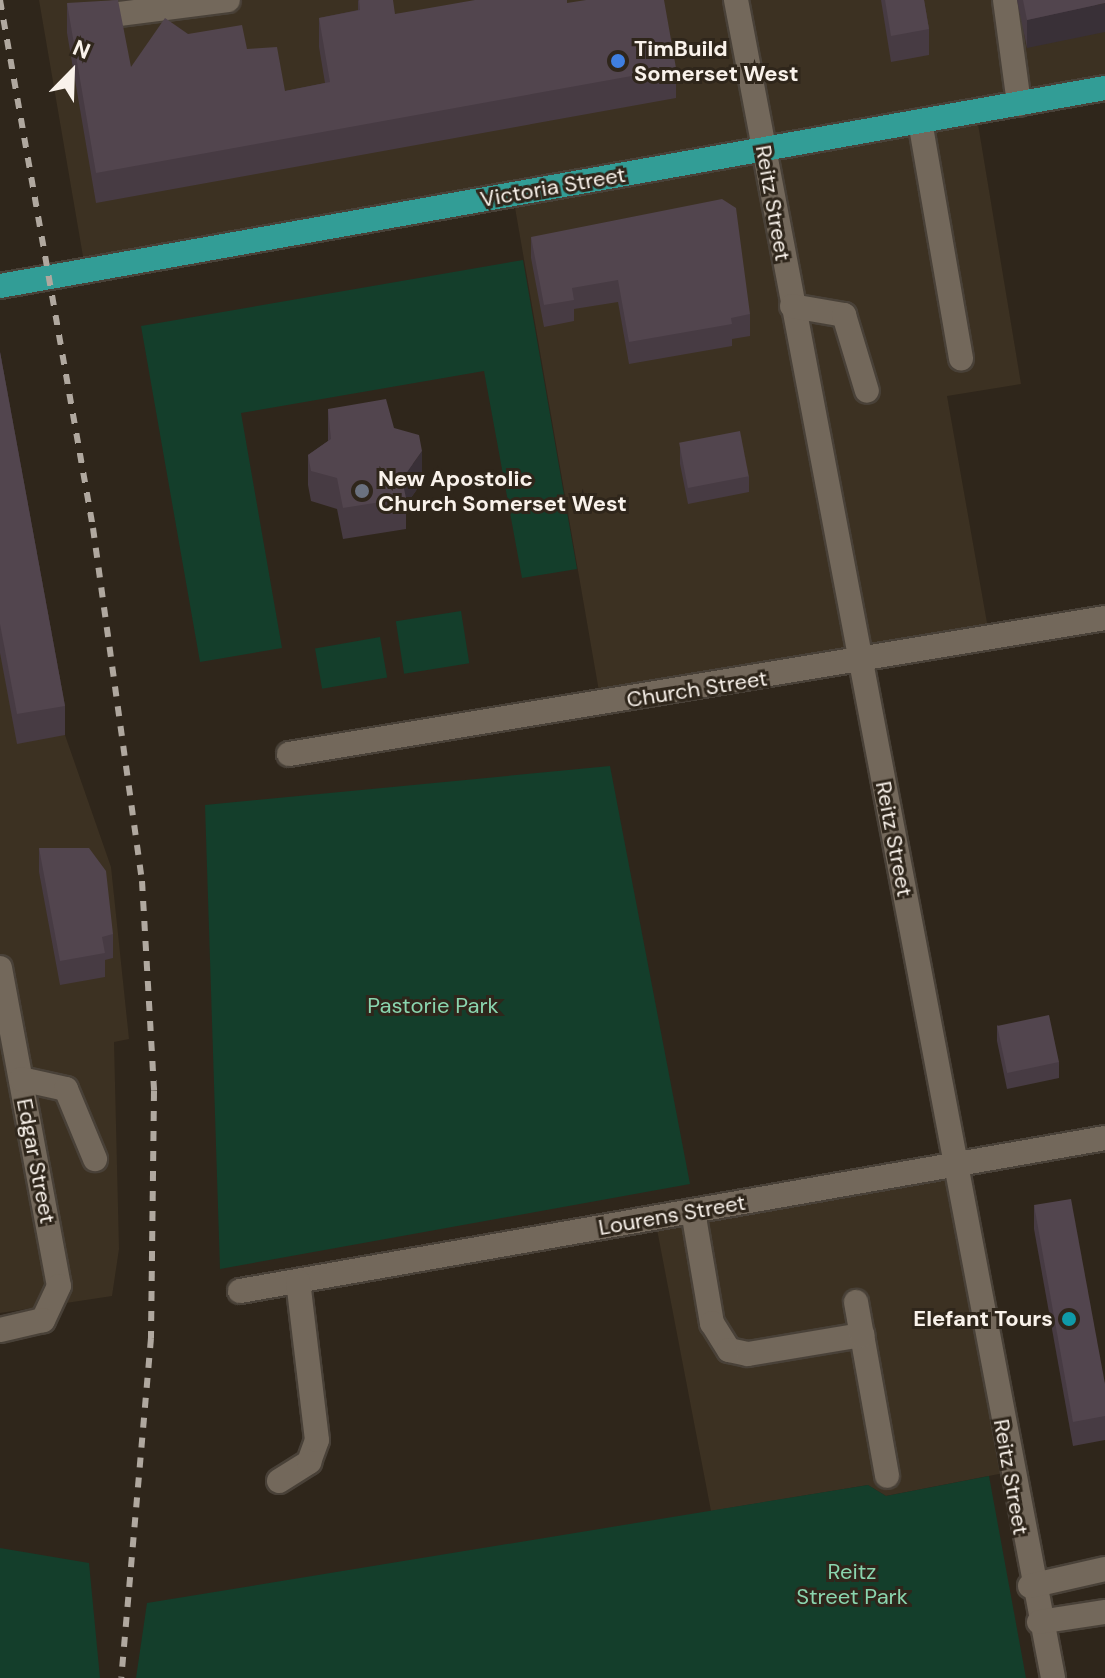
<!DOCTYPE html>
<html>
<head>
<meta charset="utf-8">
<style>
	body { margin:0 }
	#map { position:relative; width:1105px; height:1678px; overflow:hidden; background:#2f261b; font-family:"DM Sans",sans-serif }
	div>[style] { position:absolute }
	.commercial>* { inset:0; background:#3c3122 }
	.green>* { inset:0; background:#143e2b; transform-origin:0 0 }
	.roads { filter:drop-shadow(2px 0 #494138) drop-shadow(-2px 0 #494138) drop-shadow(0 2px #494138) drop-shadow(0 -2px #494138) }
	.minor>* { height:24px; margin:-12px; padding:0 12px; transform-origin:12px; border-radius:12px; background:#73685b }
	.major>* { height:24px; margin:-12px; padding:0 12px; transform-origin:12px; border-radius:12px; background:#329d96 }
	.rail>* { height:6px; margin-top:-3px; transform-origin:0; background:repeating-linear-gradient(90deg,#b0a89f 0 10px,transparent 0 20px) }
	.wall>* { inset:0; background:#473b43 }
	.shaded-wall>* { inset:0; background:#393037 }
	.building>* { inset:0; background:#52454e; transform-origin:0 0 }
	.dots>* { width:22px; height:22px; translate:-50% -50%; box-sizing:border-box; border:4px solid #2f261b; border-radius:50% }
	span { translate:-50% -50%; white-space:nowrap; text-align:center; line-height:1.15; -webkit-text-stroke:6px #2f261b; paint-order:stroke }
	.poi-label { font-size:22px; color:#f9f2eb; font-weight:700 }
	.left { translate:0 -50%; text-align:left }
	.right { translate:-100% -50%; text-align:right }
	.street-label { font-size:22px; color:#f9f2eb }
	.park-label { font-size:22px; color:#8ad5ae }
	.north { position:absolute; left:32px; top:32px; width:80px; height:80px; -webkit-text-stroke:6px #2f261b; paint-order:stroke; rotate:23deg; font-size:22px; font-weight:700; line-height:32px; text-align:center; color:#f9f2eb }
	.north::after { content:''; display:block; margin:auto; width:28px; height:36px; background:#f9f2eb; clip-path:polygon(50% 0,100% 100%,50% 72%,0 100%) }
</style>
</head>
<body>
<div id="map">
	<div class="commercial">
		<div style="clip-path:polygon(39px 0,1105px 0,1105px 89px,976px 112px,1021px 384px,947px 396px,990px 640px,601px 703px,513px 196px,85px 268px)"></div>
		<div style="clip-path:polygon(0 381px,65px 735px,111px 867px,129px 1039px,114px 1042px,119px 1249px,112px 1296px,0 1313px)"></div>
		<div style="clip-path:polygon(955px 1164px,1009px 1472px,886px 1496px,868px 1485px,711px 1511px,655px 1219px)"></div>
	</div>
	<div class="green">
		<div style="clip-path:polygon(523px 260px,577px 569px,522px 578px,484px 371px,241px 413px,282px 648px,200px 662px,141px 326px)"></div>
		<div style="left:461px;top:611px;width:53px;height:66px;rotate:81deg"></div>
		<div style="left:380px;top:637px;width:41px;height:66px;rotate:80deg"></div>
		<div style="clip-path:polygon(610px 766px,690px 1184px,220px 1269px,205px 805px)"></div>
		<div style="clip-path:polygon(989px 1476px,1026px 1678px,136px 1678px,147px 1603px,868px 1485px,886px 1496px)"></div>
		<div style="clip-path:polygon(0 1548px,89px 1563px,100px 1678px,0 1678px)"></div>
	</div>
	<div class="roads">
		<div class="minor">
			<div style="left:736px;top:0;width:1708px;rotate:79.3deg"></div>
			<div style="left:1005px;top:0;width:105px;rotate:82.3deg"></div>
			<div style="left:88px;top:18px;width:141px;rotate:-7.3deg"></div>
			<div style="left:920px;top:121px;width:241px;rotate:80.2deg"></div>
			<div style="left:792px;top:306px;width:53px;rotate:9.8deg"></div>
			<div style="left:844px;top:315px;width:79px;rotate:73.2deg"></div>
			<div style="left:289px;top:754px;width:827px;rotate:-9.46deg"></div>
			<div style="left:0;top:968px;width:323px;rotate:79.5deg"></div>
			<div style="left:59px;top:1286px;width:38px;rotate:115deg"></div>
			<div style="left:43px;top:1320px;width:44px;rotate:166.9deg"></div>
			<div style="left:21px;top:1079px;width:46px;rotate:12.5deg"></div>
			<div style="left:66px;top:1089px;width:76px;rotate:67.5deg"></div>
			<div style="left:693px;top:1211px;width:114px;rotate:80.4deg"></div>
			<div style="left:712px;top:1323px;width:32px;rotate:58deg"></div>
			<div style="left:729px;top:1350px;width:19px;rotate:12deg"></div>
			<div style="left:748px;top:1354px;width:116px;rotate:-9.5deg"></div>
			<div style="left:862px;top:1335px;width:143px;rotate:79.9deg"></div>
			<div style="left:240px;top:1291px;width:878px;rotate:-10.03deg"></div>
			<div style="left:856px;top:1302px;width:34px;rotate:80deg"></div>
			<div style="left:279px;top:1481px;width:36px;rotate:-32deg"></div>
			<div style="left:309px;top:1462px;width:23px;rotate:-70deg"></div>
			<div style="left:317px;top:1440px;width:160px;rotate:-96.8deg"></div>
			<div style="left:1030px;top:1586px;width:77px;rotate:-12.8deg"></div>
			<div style="left:1039px;top:1622px;width:67px;rotate:-8.6deg"></div>
		</div>
		<div class="major">
			<div style="left:0;top:286px;width:1123px;rotate:-10.16deg"></div>
		</div>
	</div>
	<div class="rail">
		<div style="left:0;top:0;width:536px;rotate:80.01deg"></div>
		<div style="left:93px;top:528px;width:356px;rotate:82.1deg"></div>
		<div style="left:142px;top:881px;width:210px;rotate:86.7deg"></div>
		<div style="left:154px;top:1091px;width:247px;rotate:90.7deg"></div>
		<div style="left:151px;top:1338px;width:341px;rotate:95deg"></div>
	</div>
	<div class="wall">
		<div style="clip-path:polygon(358px 0,395px 14px,567px 3px,676px 68px,676px 98px,96px 203px,67px 33px,67px 3px,131px 67px,188px 34px,247px 49px,285px 91px,325px 83px,319px 47px,319px 18px,358px 10px)"></div>
		<div style="clip-path:polygon(881px 0,924px 0,929px 29px,929px 55px,891px 62px)"></div>
		<div style="clip-path:polygon(1017px 0,1105px 0,1027px 48px)"></div>
		<div style="clip-path:polygon(531px 237px,750px 314px,750px 336px,732px 339px,732px 346px,629px 364px,618px 302px,574px 309px,574px 321px,544px 327px,531px 258px)"></div>
		<div style="clip-path:polygon(0 352px,65px 706px,65px 735px,17px 744px,0 653px)"></div>
		<div style="clip-path:polygon(328px 409px,394px 428px,422px 482px,406px 505px,406px 529px,343px 539px,337px 509px,311px 501px,308px 485px,308px 455px,328px 441px)"></div>
		<div style="clip-path:polygon(680px 448px,749px 476px,749px 492px,688px 504px,680px 464px)"></div>
		<div style="clip-path:polygon(39px 848px,113px 934px,113px 958px,105px 960px,105px 977px,60px 985px,39px 872px)"></div>
		<div style="clip-path:polygon(997px 1025px,1059px 1062px,1059px 1078px,1007px 1089px,997px 1041px)"></div>
		<div style="clip-path:polygon(1034px 1205px,1105px 1384px,1105px 1440px,1073px 1446px,1034px 1229px)"></div>
	</div>
	<div class="shaded-wall">
		<div style="clip-path:polygon(1105px 3px,1105px 32px,1027px 48px,1027px 20px)"></div>
		<div style="clip-path:polygon(422px 451px,422px 482px,406px 505px,402px 479px)"></div>
	</div>
	<div class="building">
		<div style="clip-path:polygon(118px 0,131px 67px,165px 18px,188px 34px,242px 25px,247px 49px,277px 47px,285px 91px,330px 82px,319px 18px,360px 10px,359px 0,393px 0,395px 14px,475px 0,567px 0,567px 3px,586px 0,664px 0,676px 68px,96px 173px,67px 3px)"></div>
		<div style="clip-path:polygon(885px 0,924px 0,929px 29px,891px 36px)"></div>
		<div style="clip-path:polygon(1023px 0,1105px 0,1105px 3px,1027px 20px)"></div>
		<div style="clip-path:polygon(722px 199px,736px 208px,750px 314px,731px 318px,732px 324px,629px 342px,618px 280px,572px 288px,574px 300px,544px 305px,531px 237px)"></div>
		<div style="clip-path:polygon(0 352px,65px 706px,17px 714px,0 624px)"></div>
		<div style="clip-path:polygon(386px 399px,394px 428px,419px 435px,422px 451px,402px 479px,406px 498px,343px 508px,337px 478px,311px 471px,308px 455px,331px 439px,328px 409px)"></div>
		<div style="left:740px;top:431px;width:46px;height:62px;rotate:79deg"></div>
		<div style="clip-path:polygon(39px 848px,89px 848px,106px 871px,113px 934px,102px 937px,105px 953px,60px 961px)"></div>
		<div style="left:1049px;top:1015px;width:48px;height:53px;rotate:78deg"></div>
		<div style="clip-path:polygon(1071px 1199px,1105px 1384px,1105px 1416px,1073px 1422px,1034px 1205px)"></div>
	</div>
	<div class="dots">
		<div style="left:618px;top:61px;background:#3f7fe0"></div>
		<div style="left:362px;top:491px;background:#6b7280"></div>
		<div style="left:1069px;top:1319px;background:#0f9aa8"></div>
	</div>
	<div class="poi-label">
		<span class="left" style="left:634px;top:61px">TimBuild<br>Somerset West</span>
		<span class="left" style="left:378px;top:491px">New Apostolic<br>Church Somerset West</span>
		<span class="right" style="left:1053px;top:1319px">Elefant Tours</span>
	</div>
	<div class="street-label">
		<span style="left:553px;top:187px;rotate:-10deg">Victoria Street</span>
		<span style="left:773px;top:203px;rotate:80deg">Reitz Street</span>
		<span style="left:697px;top:689px;rotate:-9deg">Church Street</span>
		<span style="left:894px;top:839px;rotate:79deg">Reitz Street</span>
		<span style="left:36px;top:1161px;rotate:79deg">Edgar Street</span>
		<span style="left:672px;top:1215px;rotate:-10deg">Lourens Street</span>
		<span style="left:1011px;top:1477px;rotate:80deg">Reitz Street</span>
	</div>
	<div class="park-label">
		<span style="left:433px;top:1006px">Pastorie Park</span>
		<span style="left:852px;top:1584px">Reitz<br>Street Park</span>
	</div>
	<div class="north">N</div>
</div>
</body>
</html>
